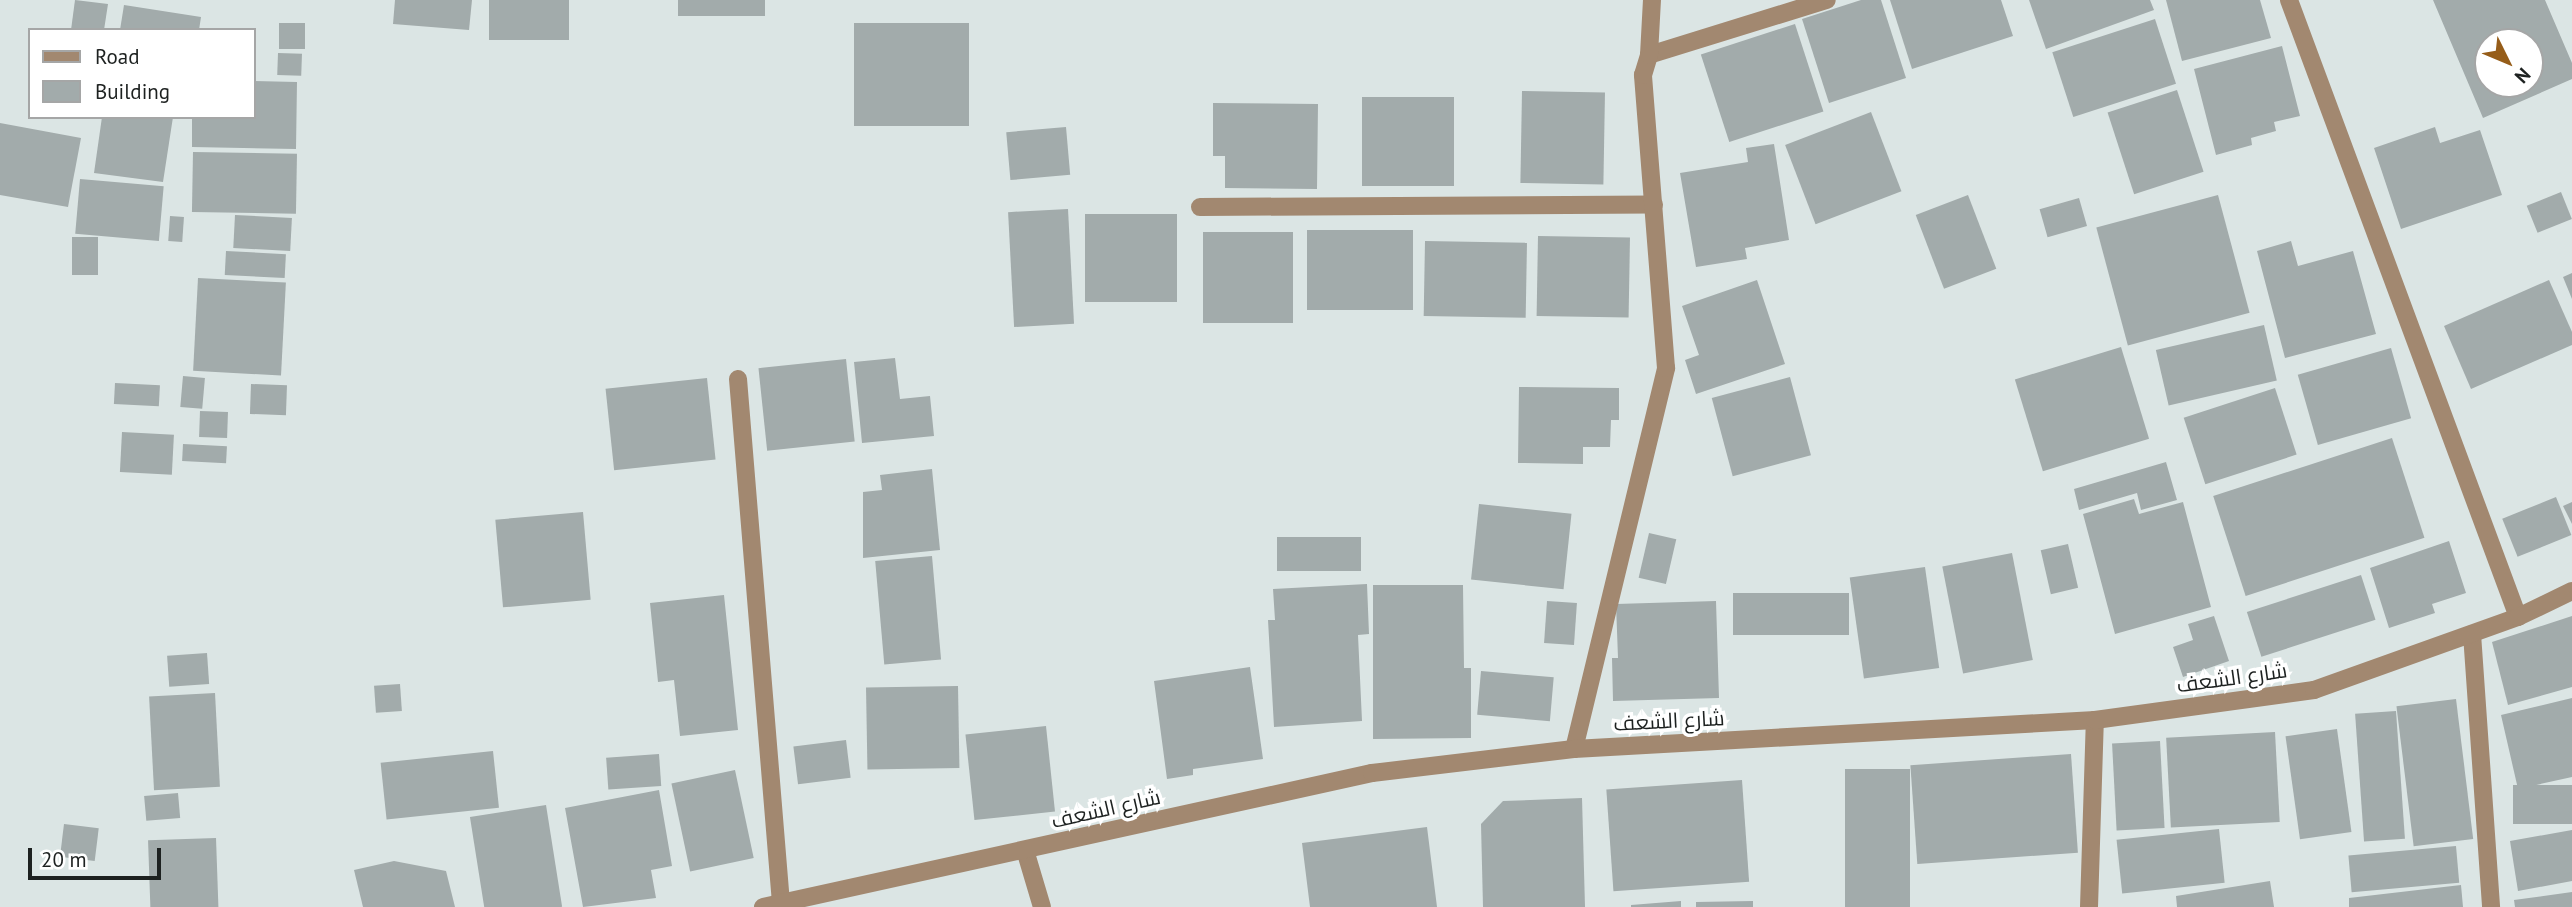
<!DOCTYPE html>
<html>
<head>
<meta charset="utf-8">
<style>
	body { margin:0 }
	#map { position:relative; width:2572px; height:907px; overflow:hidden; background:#dbe5e4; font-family:"PT Sans",Cairo,sans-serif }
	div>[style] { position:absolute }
	.building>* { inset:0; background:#a2abab; transform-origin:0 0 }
	.minor>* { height:18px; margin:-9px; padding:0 9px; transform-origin:9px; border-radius:9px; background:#a28870 }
	.tertiary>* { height:18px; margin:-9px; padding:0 9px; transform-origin:9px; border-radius:9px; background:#a28870 }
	span { translate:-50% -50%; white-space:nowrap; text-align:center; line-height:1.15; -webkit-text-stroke:7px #fff; paint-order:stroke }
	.street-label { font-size:21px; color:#1d2120 }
	.legend { position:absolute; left:28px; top:28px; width:228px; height:91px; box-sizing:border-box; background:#fff; border:2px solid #a5a6a6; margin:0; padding:9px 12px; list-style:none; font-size:21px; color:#1d2120 }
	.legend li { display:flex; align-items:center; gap:14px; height:35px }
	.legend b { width:35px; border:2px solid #a5a6a6 }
	.north { position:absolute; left:2474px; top:28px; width:70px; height:70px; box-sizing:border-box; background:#fff; border:2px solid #a5a6a6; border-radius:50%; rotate:133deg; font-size:19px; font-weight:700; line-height:28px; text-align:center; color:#1d2120 }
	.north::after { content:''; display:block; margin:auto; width:24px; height:32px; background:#965d19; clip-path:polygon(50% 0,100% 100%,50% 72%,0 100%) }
	.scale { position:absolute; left:28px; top:848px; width:133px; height:32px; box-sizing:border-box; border:4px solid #1d2120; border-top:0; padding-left:9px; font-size:21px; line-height:24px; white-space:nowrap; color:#1d2120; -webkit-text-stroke:5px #fff; paint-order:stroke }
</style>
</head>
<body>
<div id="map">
	<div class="building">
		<div style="clip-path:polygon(75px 0,108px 4px,104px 30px,71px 30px)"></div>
		<div style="clip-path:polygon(395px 0,472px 0,469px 30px,393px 24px)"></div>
		<div style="left:489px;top:0;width:80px;height:40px"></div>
		<div style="left:678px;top:0;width:87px;height:16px"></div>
		<div style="clip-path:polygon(1861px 0,1881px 0,1906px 78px,1829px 103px,1802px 19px)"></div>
		<div style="clip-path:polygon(1890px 0,2001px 0,2013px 36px,1912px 69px)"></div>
		<div style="clip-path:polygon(2029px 0,2150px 0,2154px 10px,2046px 49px)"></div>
		<div style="clip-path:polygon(2166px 0,2260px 0,2271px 38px,2182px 61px)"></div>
		<div style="clip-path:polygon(evenodd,2433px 0,2545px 0,2572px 63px,2572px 79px,2483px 118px,2433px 0,2488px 42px,2530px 42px,2530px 84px,2488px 84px,2488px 42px)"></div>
		<div style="clip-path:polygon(124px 5px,201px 17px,199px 30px,120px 30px)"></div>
		<div style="left:2155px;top:19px;width:68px;height:108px;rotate:72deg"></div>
		<div style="left:279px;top:23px;width:26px;height:26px"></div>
		<div style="left:854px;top:23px;width:115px;height:103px"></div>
		<div style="left:1795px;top:24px;width:92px;height:99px;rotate:72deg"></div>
		<div style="clip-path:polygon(2282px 46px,2300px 116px,2274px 122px,2276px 131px,2251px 138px,2252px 145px,2216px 155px,2194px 69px)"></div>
		<div style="left:278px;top:53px;width:24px;height:22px;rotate:2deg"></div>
		<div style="clip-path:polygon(254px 81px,297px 82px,296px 149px,192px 147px,192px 117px,254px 117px)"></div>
		<div style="left:2177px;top:90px;width:86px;height:73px;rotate:72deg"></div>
		<div style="left:1522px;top:91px;width:83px;height:92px;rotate:1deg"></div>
		<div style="left:1362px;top:97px;width:92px;height:89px"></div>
		<div style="clip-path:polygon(1213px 103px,1318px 104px,1317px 189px,1225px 188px,1225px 156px,1213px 156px)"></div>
		<div style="left:1871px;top:112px;width:85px;height:92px;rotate:69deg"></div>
		<div style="clip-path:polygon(102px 117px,173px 117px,163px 182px,94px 173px)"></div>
		<div style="clip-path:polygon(0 123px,81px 138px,68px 207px,0 195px)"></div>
		<div style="left:1066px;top:127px;width:48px;height:60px;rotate:85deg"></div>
		<div style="clip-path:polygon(2435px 127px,2440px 143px,2480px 130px,2502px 195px,2401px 229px,2374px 148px)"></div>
		<div style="clip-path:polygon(1774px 144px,1789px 240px,1745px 248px,1747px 259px,1696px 267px,1680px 173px,1748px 162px,1746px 148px)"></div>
		<div style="left:193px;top:152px;width:104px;height:60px;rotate:1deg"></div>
		<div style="left:80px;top:179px;width:84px;height:55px;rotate:5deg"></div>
		<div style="left:2561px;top:192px;width:29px;height:37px;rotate:68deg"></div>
		<div style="left:1968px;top:195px;width:79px;height:56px;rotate:69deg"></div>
		<div style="left:2218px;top:195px;width:122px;height:126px;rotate:75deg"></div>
		<div style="left:2079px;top:198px;width:29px;height:41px;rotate:74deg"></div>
		<div style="left:1068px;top:209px;width:115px;height:60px;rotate:87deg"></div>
		<div style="left:1085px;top:214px;width:92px;height:88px"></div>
		<div style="left:235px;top:215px;width:57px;height:33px;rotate:3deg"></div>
		<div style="left:170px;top:216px;width:14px;height:25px;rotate:4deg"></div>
		<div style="left:1307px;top:230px;width:106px;height:80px"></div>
		<div style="left:1203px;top:232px;width:90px;height:91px"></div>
		<div style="left:1538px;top:236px;width:92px;height:80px;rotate:1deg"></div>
		<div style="left:72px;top:237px;width:26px;height:38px"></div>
		<div style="left:1425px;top:241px;width:102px;height:75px;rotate:1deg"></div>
		<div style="clip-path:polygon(2291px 241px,2298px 266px,2353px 251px,2376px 334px,2285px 358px,2257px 251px)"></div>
		<div style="left:226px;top:251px;width:60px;height:24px;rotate:3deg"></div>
		<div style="clip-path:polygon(2572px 273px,2572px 299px,2563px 277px)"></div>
		<div style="left:198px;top:278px;width:88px;height:93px;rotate:3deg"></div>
		<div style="clip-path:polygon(1757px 280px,1785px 364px,1696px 394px,1685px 360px,1699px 355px,1682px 306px)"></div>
		<div style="clip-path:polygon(2549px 280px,2572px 332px,2572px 345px,2471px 389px,2444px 326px)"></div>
		<div style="left:2264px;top:325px;width:57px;height:111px;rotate:77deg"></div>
		<div style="left:2121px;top:347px;width:96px;height:111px;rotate:73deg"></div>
		<div style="left:2391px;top:348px;width:73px;height:97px;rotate:74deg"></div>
		<div style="clip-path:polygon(895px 358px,900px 399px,930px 396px,934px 436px,862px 443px,854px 362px)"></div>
		<div style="left:846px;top:359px;width:83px;height:88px;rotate:84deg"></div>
		<div style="left:183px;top:376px;width:22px;height:31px;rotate:5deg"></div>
		<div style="left:1790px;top:377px;width:81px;height:81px;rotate:75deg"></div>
		<div style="left:707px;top:378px;width:82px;height:102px;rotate:84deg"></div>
		<div style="left:115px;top:383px;width:45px;height:21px;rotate:3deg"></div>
		<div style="left:251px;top:384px;width:36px;height:30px;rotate:2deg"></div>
		<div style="clip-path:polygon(1519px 387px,1619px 388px,1619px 420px,1611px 420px,1610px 447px,1583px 447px,1583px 464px,1518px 463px)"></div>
		<div style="left:2275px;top:388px;width:70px;height:96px;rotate:72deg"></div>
		<div style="left:200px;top:411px;width:28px;height:26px;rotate:2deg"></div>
		<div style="left:122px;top:432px;width:52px;height:40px;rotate:3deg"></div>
		<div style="left:2392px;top:438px;width:105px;height:188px;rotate:72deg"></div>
		<div style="left:183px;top:444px;width:44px;height:17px;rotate:3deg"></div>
		<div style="clip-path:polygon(2166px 462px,2177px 500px,2141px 510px,2137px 493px,2079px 510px,2074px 489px)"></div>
		<div style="clip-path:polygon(932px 469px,940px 550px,863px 558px,863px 492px,882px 490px,880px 475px)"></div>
		<div style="left:2556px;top:497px;width:41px;height:58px;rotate:68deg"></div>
		<div style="clip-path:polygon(2134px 499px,2139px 514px,2183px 502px,2211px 607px,2115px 634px,2083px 514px)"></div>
		<div style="clip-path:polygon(2572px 502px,2572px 524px,2563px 506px)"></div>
		<div style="left:1479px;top:504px;width:93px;height:76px;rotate:6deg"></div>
		<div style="left:583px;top:512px;width:88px;height:88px;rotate:85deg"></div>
		<div style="left:1649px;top:533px;width:28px;height:46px;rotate:13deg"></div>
		<div style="left:1277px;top:537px;width:84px;height:34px"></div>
		<div style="clip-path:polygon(2449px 541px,2466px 593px,2432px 604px,2435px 613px,2389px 628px,2370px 568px)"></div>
		<div style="left:2068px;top:544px;width:45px;height:28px;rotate:77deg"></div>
		<div style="left:2012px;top:553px;width:109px;height:71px;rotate:79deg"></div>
		<div style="left:932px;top:556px;width:104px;height:57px;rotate:85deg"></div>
		<div style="left:1925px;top:567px;width:102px;height:76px;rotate:82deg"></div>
		<div style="left:2361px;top:575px;width:47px;height:120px;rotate:72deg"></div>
		<div style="clip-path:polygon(1367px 584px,1369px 634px,1358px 635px,1362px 721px,1274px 727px,1268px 620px,1275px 620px,1273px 589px)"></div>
		<div style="clip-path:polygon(1373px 585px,1463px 585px,1464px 668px,1471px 668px,1471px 738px,1373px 739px)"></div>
		<div style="left:1849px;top:593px;width:42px;height:116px;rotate:90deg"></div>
		<div style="clip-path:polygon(724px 595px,738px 730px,680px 736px,674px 680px,658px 682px,650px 603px)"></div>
		<div style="left:1547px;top:601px;width:30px;height:42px;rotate:4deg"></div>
		<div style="clip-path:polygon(1716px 601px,1719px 698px,1613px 701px,1612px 658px,1618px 658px,1616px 604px)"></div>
		<div style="clip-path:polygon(2214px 616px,2229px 661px,2183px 677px,2173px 647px,2193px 640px,2188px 624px)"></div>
		<div style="clip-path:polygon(2572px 616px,2572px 687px,2508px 705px,2492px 642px)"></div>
		<div style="left:207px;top:653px;width:31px;height:40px;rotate:86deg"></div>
		<div style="clip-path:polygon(1250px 667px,1263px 759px,1193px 769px,1193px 775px,1167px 779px,1154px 681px)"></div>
		<div style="left:1481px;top:671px;width:73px;height:44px;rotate:5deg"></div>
		<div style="left:400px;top:684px;width:27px;height:26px;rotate:86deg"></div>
		<div style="left:958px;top:686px;width:82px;height:92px;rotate:89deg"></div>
		<div style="left:215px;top:693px;width:94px;height:66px;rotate:87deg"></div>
		<div style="clip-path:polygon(2572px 698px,2572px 777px,2518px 789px,2501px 715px)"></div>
		<div style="left:2456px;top:699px;width:141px;height:60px;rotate:83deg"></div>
		<div style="left:2396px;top:711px;width:128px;height:41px;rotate:86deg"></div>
		<div style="left:1046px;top:726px;width:86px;height:81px;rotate:84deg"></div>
		<div style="left:2337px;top:729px;width:104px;height:52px;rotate:82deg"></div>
		<div style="left:2275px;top:732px;width:90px;height:109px;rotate:87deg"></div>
		<div style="left:846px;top:740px;width:38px;height:53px;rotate:83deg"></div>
		<div style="left:2160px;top:741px;width:87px;height:48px;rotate:87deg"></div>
		<div style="left:493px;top:751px;width:57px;height:113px;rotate:84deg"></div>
		<div style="left:659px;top:754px;width:32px;height:53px;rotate:86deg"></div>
		<div style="left:2071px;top:754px;width:99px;height:161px;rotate:86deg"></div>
		<div style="left:1845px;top:769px;width:65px;height:138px"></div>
		<div style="left:735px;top:770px;width:90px;height:65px;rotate:78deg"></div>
		<div style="left:1742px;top:780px;width:102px;height:136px;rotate:86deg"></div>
		<div style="left:2572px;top:785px;width:39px;height:59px;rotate:90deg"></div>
		<div style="clip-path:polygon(659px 790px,672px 866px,651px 870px,656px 898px,583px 907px,565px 808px)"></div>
		<div style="left:178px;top:793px;width:25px;height:34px;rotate:85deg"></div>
		<div style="clip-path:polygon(1582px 798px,1585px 907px,1483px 907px,1481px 824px,1503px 801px)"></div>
		<div style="left:546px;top:805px;width:103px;height:77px;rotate:81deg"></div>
		<div style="left:64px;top:824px;width:35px;height:33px;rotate:7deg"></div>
		<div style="clip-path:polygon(1427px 827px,1437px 907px,1310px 907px,1302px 843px)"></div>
		<div style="left:2219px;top:829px;width:54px;height:103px;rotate:84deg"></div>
		<div style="clip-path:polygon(2572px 830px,2572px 881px,2518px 891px,2510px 841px)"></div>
		<div style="left:216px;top:838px;width:69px;height:68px;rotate:88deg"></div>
		<div style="left:2456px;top:846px;width:37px;height:108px;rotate:85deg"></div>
		<div style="clip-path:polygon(394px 861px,446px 871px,455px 907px,363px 907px,354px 870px)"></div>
		<div style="clip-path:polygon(2270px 881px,2274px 907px,2177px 907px,2176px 896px)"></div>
		<div style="clip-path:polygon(2461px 885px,2463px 907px,2349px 907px,2349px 898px)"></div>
		<div style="clip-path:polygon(2572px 892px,2572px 907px,2515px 907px,2514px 900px)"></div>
		<div style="clip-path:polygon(1681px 901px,1681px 907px,1631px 907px,1631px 905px)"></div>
		<div style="clip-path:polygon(1753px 901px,1753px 907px,1696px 907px,1696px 902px)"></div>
	</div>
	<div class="minor">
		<div style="left:2289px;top:0;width:658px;rotate:69.64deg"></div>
		<div style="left:1649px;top:55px;width:186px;rotate:-17.2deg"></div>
		<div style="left:1200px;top:207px;width:454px;rotate:-0.3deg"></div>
		<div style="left:738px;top:379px;width:526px;rotate:85.31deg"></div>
		<div style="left:2472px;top:634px;width:274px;rotate:86deg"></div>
		<div style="left:1574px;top:749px;width:392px;rotate:-76.4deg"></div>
		<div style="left:1666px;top:368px;width:294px;rotate:-94.5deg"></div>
		<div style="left:1643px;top:75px;width:21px;rotate:-73deg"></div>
		<div style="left:1649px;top:55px;width:55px;rotate:-86.9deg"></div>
		<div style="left:1025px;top:850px;width:59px;rotate:73.4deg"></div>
		<div style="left:2089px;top:907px;width:187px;rotate:-88.2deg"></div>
	</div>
	<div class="tertiary">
		<div style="left:763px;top:907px;width:624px;rotate:-12.41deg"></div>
		<div style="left:1372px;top:773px;width:203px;rotate:-6.8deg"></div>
		<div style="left:1574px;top:749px;width:522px;rotate:-3.19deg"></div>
		<div style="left:2095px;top:720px;width:221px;rotate:-7.8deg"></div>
		<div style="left:2314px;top:690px;width:217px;rotate:-19.7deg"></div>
		<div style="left:2518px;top:617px;width:60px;rotate:-25.7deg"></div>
	</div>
	<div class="street-label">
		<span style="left:2232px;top:678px;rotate:-8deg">شارع الشعف</span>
		<span style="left:1669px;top:721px;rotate:-3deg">شارع الشعف</span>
		<span style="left:1106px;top:809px;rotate:-13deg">شارع الشعف</span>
	</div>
	<ul class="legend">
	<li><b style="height:9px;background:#a28870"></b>Road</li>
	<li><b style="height:19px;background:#a2abab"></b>Building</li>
	</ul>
	<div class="north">N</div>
	<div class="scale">20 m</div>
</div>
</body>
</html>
